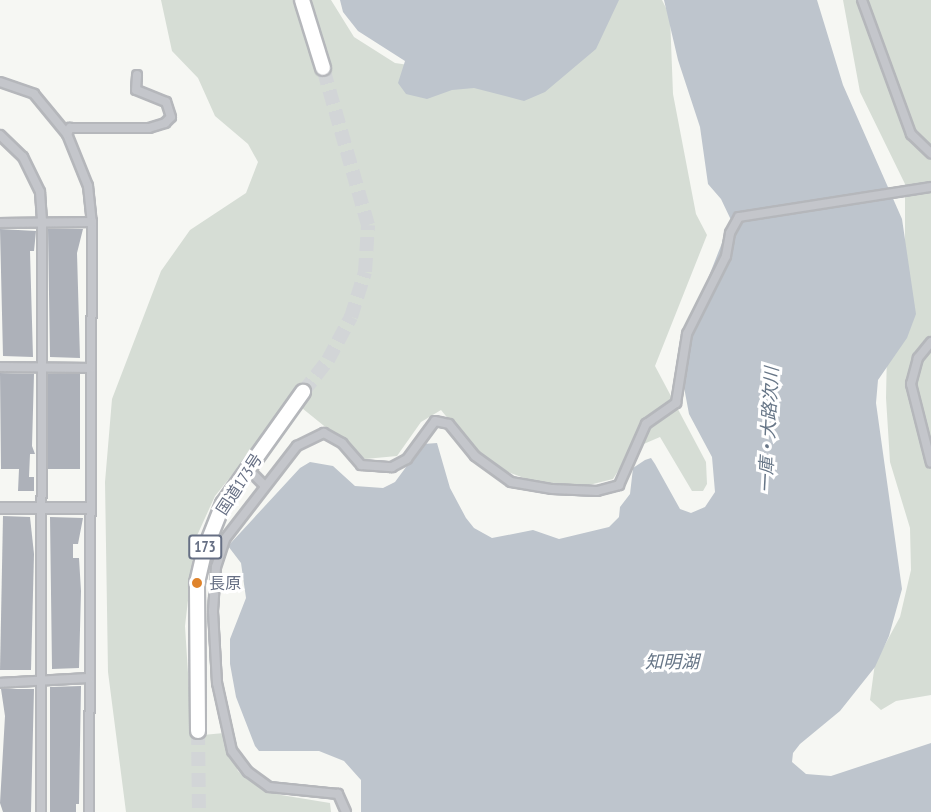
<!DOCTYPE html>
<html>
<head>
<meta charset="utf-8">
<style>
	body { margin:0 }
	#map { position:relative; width:931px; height:812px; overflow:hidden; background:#f6f7f3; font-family:"PT Sans Narrow","Noto Sans JP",sans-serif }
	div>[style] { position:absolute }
	.green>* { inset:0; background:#d6ddd5 }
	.water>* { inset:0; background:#bec5cd }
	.building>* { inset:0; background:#adb1b9; transform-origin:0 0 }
	.trunk-tunnel>* { height:14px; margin-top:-7px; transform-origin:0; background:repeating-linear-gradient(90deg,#d2d5d7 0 14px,transparent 0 21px) }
	.roads { filter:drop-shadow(2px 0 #b5b7bb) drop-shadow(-2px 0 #b5b7bb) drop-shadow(0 2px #b5b7bb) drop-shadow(0 -2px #b5b7bb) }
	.minor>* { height:8px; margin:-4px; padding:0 4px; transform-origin:4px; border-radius:4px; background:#c4c6cb }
	.tertiary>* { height:10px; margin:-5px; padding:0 5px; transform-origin:5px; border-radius:5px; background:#c4c6cb }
	.trunk>* { height:14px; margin:-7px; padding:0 7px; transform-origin:7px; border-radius:7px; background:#fff }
	.dots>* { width:16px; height:16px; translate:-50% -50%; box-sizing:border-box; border:3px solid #fff; border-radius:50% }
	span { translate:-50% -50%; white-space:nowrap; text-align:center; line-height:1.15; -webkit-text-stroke:6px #fff; paint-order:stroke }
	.shield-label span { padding:2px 4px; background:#fff; border:2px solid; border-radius:4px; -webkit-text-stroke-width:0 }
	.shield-label { font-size:15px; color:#666f84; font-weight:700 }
	.street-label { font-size:16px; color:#666f84 }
	.poi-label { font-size:16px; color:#666f84 }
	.left { translate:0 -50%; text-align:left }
	.water-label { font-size:18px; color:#677687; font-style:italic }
</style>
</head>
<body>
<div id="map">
	<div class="green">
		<div style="clip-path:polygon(161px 0,331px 0,354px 37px,395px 63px,444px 70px,581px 0,662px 0,670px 16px,673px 94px,696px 214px,707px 235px,655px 366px,706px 462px,707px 484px,703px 491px,692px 491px,660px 437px,632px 449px,613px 479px,581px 487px,532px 481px,497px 468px,467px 442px,441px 410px,421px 422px,397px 456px,365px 459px,292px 400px,215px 496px,195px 540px,185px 626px,192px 736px,224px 733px,238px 771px,247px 779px,281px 795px,330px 803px,331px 812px,126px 812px,108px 672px,105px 482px,112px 399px,161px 271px,190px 230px,246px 193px,258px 162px,248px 144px,215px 116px,198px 78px,172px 51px)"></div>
		<div style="clip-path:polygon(843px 0,931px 0,931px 695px,896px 701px,881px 710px,870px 700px,875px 663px,900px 617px,911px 570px,910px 528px,890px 462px,886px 398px,887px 350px,905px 292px,905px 184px,860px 92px)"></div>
	</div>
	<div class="water">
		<div style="clip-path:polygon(340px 0,619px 0,596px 49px,545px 92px,524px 101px,474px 88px,452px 90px,427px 99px,406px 94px,398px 83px,405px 61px,358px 31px,343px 12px)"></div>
		<div style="clip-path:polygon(664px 0,817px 0,843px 85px,902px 219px,916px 314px,907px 338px,878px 380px,876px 403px,902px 589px,889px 636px,875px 667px,840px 711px,800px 744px,793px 753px,792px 762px,806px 774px,831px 776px,931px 743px,931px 812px,361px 812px,361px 780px,344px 761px,319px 751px,259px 751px,255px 746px,236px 697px,230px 664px,230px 639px,246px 598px,241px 563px,228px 546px,300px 468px,310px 462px,333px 466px,355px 486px,383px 488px,395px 482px,423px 444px,437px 443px,450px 488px,466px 518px,474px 528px,492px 538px,533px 530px,559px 539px,609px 527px,619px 517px,620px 507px,630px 494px,633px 468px,645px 460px,651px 458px,655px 464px,680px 509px,691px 513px,705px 507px,715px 492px,712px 457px,689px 414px,678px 355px,731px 220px,721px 199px,708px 184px,700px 127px,678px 60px)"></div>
	</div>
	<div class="building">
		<div style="clip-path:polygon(0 229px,36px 231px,34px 251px,30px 251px,33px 357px,3px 356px)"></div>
		<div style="clip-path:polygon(48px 229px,83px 229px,77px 253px,80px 358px,50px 357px)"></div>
		<div style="clip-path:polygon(0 373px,34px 374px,32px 446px,35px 454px,30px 454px,29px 477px,34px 477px,34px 491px,18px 491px,19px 469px,1px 469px)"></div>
		<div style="left:48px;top:374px;width:32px;height:95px"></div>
		<div style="clip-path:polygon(3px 516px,30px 517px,34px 554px,31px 670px,0 670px)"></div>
		<div style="clip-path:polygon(50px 517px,83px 518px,78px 544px,73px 544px,73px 558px,79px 558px,81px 591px,79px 668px,52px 669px)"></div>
		<div style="clip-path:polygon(81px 686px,79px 804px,76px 804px,76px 812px,50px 812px,50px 687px)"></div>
		<div style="clip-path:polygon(1px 689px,34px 689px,31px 812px,3px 812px,0 803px,5px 716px)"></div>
	</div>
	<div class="trunk-tunnel">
		<div style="left:303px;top:392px;width:41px;rotate:-52deg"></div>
		<div style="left:328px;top:360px;width:49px;rotate:-61.9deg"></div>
		<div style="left:351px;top:317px;width:47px;rotate:-72.7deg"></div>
		<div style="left:365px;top:272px;width:47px;rotate:-86.3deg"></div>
		<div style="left:368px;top:225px;width:163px;rotate:-106deg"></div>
		<div style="left:198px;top:731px;width:81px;rotate:89.3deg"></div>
	</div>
	<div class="roads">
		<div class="minor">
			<div style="left:862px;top:0;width:143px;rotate:69.9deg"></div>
			<div style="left:911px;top:134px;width:28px;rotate:44deg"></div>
			<div style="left:0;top:82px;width:36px;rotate:19deg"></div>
			<div style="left:34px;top:94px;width:52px;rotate:50.5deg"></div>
			<div style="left:67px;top:134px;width:56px;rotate:68deg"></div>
			<div style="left:88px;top:186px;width:36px;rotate:84deg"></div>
			<div style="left:92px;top:222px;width:590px;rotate:90.29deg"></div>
			<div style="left:67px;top:134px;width:7px;rotate:-63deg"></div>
			<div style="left:70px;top:128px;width:79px"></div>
			<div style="left:149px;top:128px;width:17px;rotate:-17deg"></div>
			<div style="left:165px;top:123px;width:8px;rotate:-45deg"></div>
			<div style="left:171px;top:117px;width:16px;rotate:-108deg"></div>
			<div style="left:166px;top:102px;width:32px;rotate:-158deg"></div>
			<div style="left:136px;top:90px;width:15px;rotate:-86deg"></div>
			<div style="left:0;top:135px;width:32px;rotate:44deg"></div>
			<div style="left:23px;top:157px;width:39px;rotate:64deg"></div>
			<div style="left:40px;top:192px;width:30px;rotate:86deg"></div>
			<div style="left:42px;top:222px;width:590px;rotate:90.1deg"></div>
			<div style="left:0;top:223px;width:92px;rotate:-0.6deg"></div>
			<div style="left:931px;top:342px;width:21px;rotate:129deg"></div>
			<div style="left:918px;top:358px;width:27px;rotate:105deg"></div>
			<div style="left:911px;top:384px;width:81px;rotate:75.8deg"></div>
			<div style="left:0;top:367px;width:90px;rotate:0.6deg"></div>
			<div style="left:247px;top:468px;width:25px;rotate:45deg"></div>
			<div style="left:0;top:683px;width:89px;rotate:-3.2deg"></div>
			<div style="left:346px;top:812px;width:20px;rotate:-114deg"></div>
			<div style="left:338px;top:794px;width:69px;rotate:-174.2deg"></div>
			<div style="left:269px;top:787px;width:26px;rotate:-144deg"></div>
			<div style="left:248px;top:772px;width:26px;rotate:-127deg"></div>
			<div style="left:232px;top:751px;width:70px;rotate:-102.4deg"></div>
			<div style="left:217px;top:683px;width:72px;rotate:-93.2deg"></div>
			<div style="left:213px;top:611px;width:44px;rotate:-86.1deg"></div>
			<div style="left:216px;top:567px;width:29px;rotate:-72deg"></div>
			<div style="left:225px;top:539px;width:118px;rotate:-52.3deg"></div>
			<div style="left:297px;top:446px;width:30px;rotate:-26deg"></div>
			<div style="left:324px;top:433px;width:21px;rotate:29deg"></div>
			<div style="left:342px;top:443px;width:29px;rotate:49deg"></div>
			<div style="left:361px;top:465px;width:31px;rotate:4deg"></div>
			<div style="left:392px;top:467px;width:17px;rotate:-28deg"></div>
			<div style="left:407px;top:459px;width:47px;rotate:-53.6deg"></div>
			<div style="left:435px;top:421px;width:14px;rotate:12deg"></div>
			<div style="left:449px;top:424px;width:41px;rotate:50.9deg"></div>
			<div style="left:475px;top:456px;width:44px;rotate:35.8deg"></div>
			<div style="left:511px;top:482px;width:42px;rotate:9.7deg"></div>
			<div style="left:552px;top:489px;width:45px;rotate:2.5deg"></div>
			<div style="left:597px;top:491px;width:23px;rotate:-15deg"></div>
			<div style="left:619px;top:485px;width:67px;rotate:-66.1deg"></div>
			<div style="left:646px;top:424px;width:37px;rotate:-35deg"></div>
			<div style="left:676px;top:403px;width:70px;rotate:-80.9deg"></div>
			<div style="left:687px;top:334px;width:87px;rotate:-63.4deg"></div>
			<div style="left:726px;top:256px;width:23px;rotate:-80deg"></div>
			<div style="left:730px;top:233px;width:18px;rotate:-61deg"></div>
			<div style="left:739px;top:217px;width:194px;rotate:-8.9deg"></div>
		</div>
		<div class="tertiary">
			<div style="left:0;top:508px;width:89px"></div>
		</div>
		<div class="trunk">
			<div style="left:302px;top:0;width:71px;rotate:72.8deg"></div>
			<div style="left:198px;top:731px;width:148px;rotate:-90.4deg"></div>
			<div style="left:197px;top:583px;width:32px;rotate:-77deg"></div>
			<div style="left:204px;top:552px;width:52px;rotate:-68.4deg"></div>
			<div style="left:223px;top:504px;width:138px;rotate:-54.5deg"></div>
		</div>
	</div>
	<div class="dots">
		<div style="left:197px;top:583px;background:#df832b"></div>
	</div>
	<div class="shield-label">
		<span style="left:205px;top:547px">173</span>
	</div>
	<div class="street-label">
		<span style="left:239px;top:484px;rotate:-57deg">国道173号</span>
	</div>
	<div class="poi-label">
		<span class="left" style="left:209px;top:583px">長原</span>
	</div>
	<div class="water-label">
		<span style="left:769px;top:430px;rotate:-87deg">一庫・大路次川</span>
		<span style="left:672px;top:662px">知明湖</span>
	</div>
</div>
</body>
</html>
